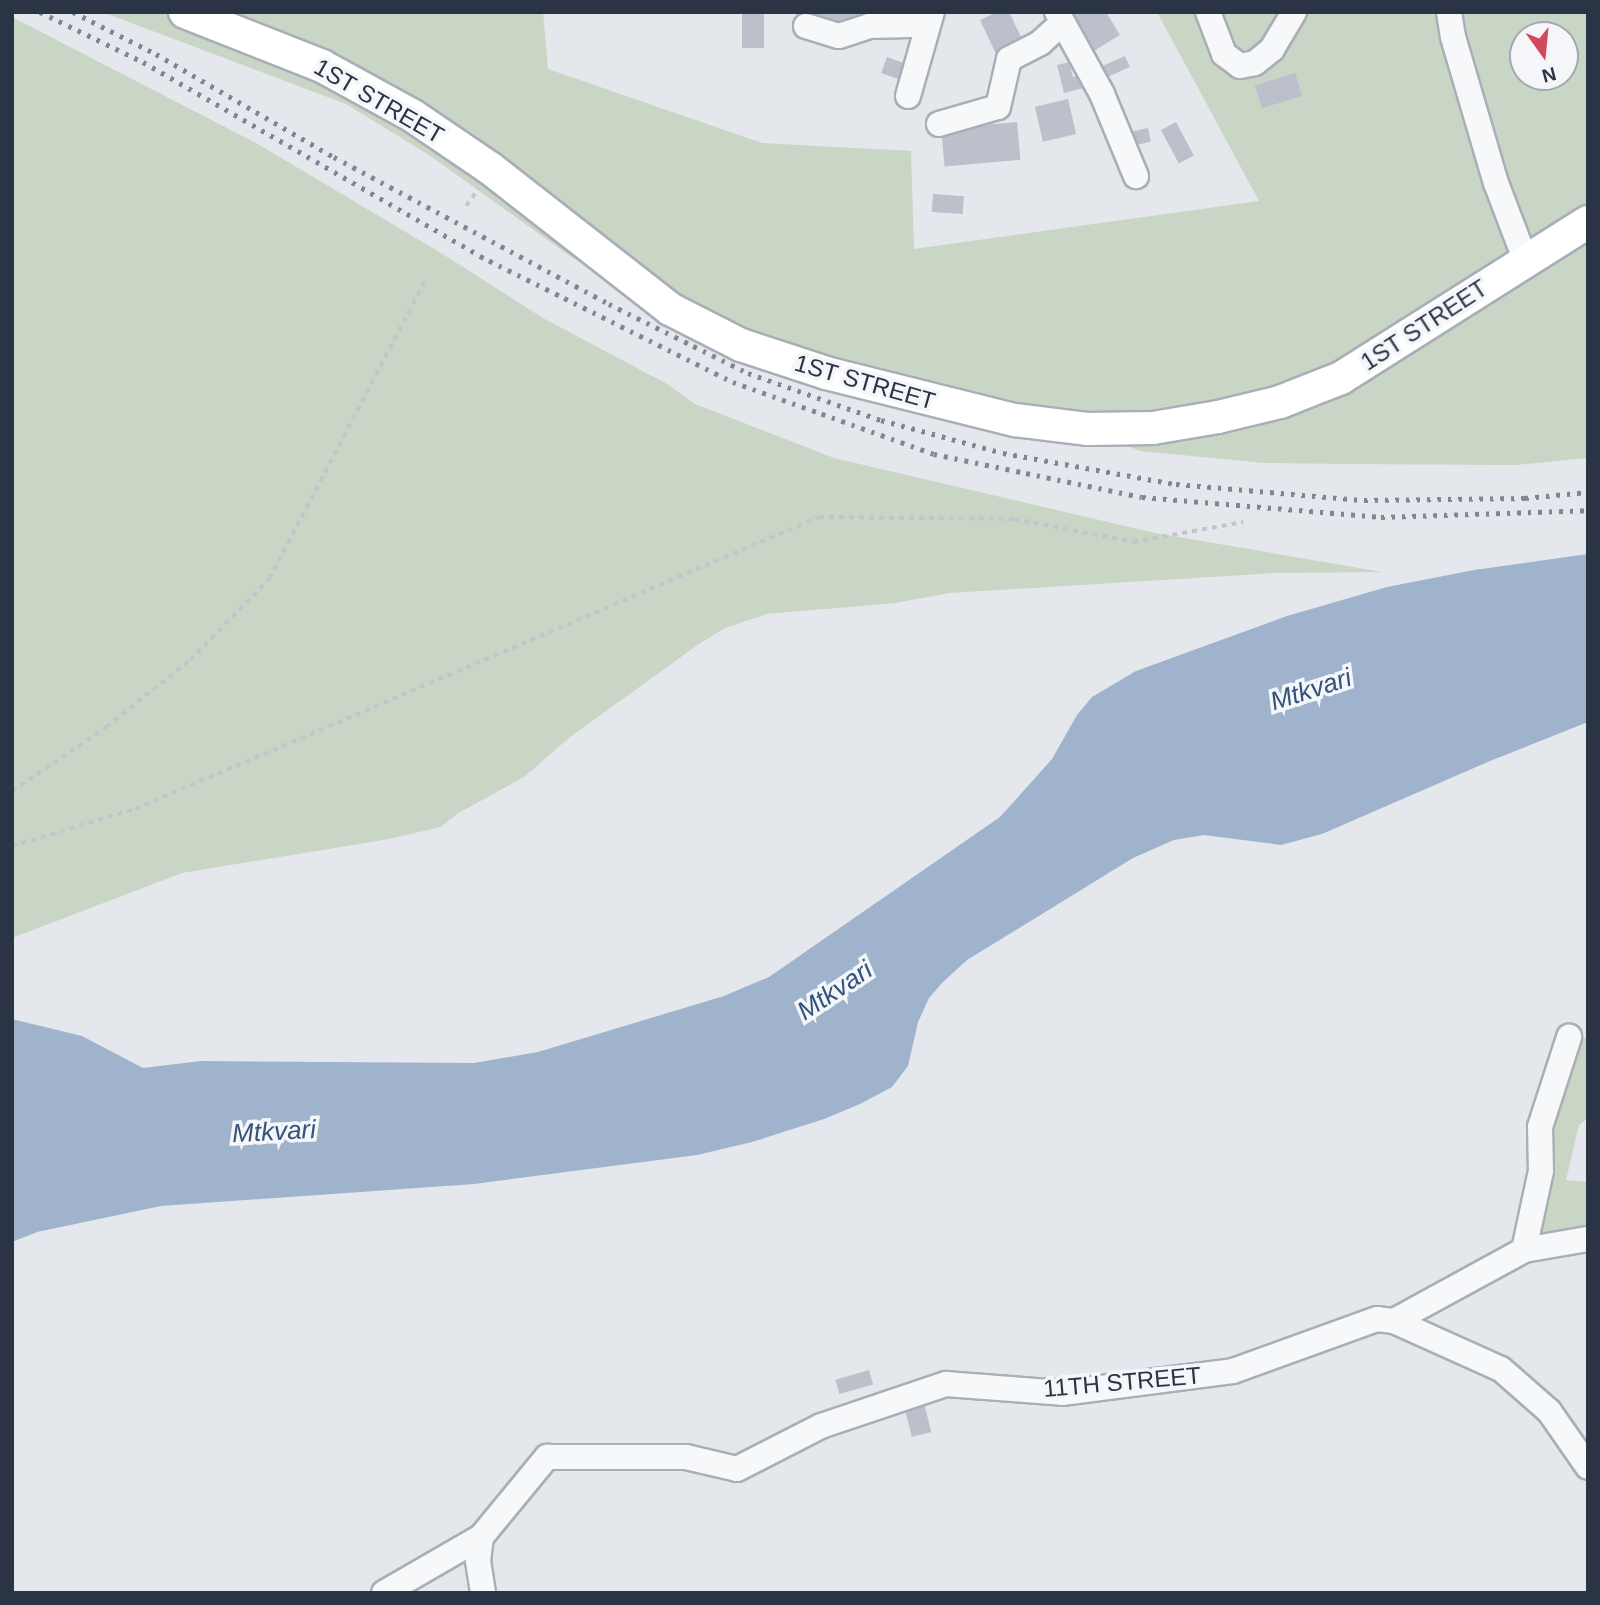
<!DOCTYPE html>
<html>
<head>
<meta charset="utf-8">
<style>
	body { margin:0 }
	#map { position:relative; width:1600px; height:1605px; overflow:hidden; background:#e4e7ec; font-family:Helvetica,sans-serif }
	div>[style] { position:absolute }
	.green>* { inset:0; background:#c9d6c5 }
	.water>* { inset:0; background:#9fb4cc }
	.building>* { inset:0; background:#bbc0ca; transform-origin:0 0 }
	.path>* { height:3.5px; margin-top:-1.75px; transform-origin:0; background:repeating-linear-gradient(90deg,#c2c5cb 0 5px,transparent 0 10px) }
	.roads { filter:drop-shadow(2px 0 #a9aeb7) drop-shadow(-2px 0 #a9aeb7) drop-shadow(0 2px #a9aeb7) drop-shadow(0 -2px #a9aeb7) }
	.minor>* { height:24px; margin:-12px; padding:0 12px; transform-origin:12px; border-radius:12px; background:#f7f8fa }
	.major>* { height:32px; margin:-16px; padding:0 16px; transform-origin:16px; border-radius:16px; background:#fff }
	.rail>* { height:5px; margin-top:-2.5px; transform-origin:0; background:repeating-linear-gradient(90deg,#7d8696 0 3.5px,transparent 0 10.5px) }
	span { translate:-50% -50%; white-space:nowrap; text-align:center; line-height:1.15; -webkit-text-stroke:7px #f4f6f9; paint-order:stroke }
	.street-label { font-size:24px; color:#2b3445 }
	.water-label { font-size:26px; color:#34527a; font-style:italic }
	.frame { position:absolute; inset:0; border:14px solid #2b3445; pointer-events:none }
	.north { position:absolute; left:1509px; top:21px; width:70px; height:70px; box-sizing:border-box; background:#f4f6f9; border:2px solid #a4a8b1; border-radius:50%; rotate:165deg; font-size:19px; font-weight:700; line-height:28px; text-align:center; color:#2b3445 }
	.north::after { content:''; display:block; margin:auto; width:24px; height:32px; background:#d1495b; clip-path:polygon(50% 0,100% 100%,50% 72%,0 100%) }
</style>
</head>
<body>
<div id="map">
	<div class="green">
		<div style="clip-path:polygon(evenodd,102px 12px,543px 12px,548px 69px,762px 143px,911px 151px,914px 249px,1259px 201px,1157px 12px,1588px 12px,1588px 458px,1515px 465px,1346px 464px,1264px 463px,1140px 451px,1118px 442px,737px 351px,570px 256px,429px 155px,346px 104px,102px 12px,1523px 35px,1565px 35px,1565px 77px,1523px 77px,1523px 35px)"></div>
		<div style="clip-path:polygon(12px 17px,256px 143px,441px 253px,543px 318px,667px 384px,695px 404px,834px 458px,1155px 533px,1382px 572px,1275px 573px,950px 593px,895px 603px,767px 614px,725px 628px,699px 644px,570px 737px,524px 777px,457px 814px,441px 827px,389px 839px,182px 873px,12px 938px)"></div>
		<div style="clip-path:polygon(1588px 1037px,1588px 1118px,1579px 1125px,1566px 1180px,1588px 1182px,1588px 1239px,1524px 1250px,1540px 1127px,1577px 1041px)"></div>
	</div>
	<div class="water">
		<div style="clip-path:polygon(1588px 554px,1588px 722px,1490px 761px,1322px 834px,1281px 845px,1204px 835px,1174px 840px,1133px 858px,967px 960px,942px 983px,929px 998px,918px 1022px,908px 1066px,892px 1087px,860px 1104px,824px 1119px,752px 1142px,697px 1155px,474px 1184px,161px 1206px,37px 1232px,12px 1242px,12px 1019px,82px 1036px,143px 1068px,201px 1061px,474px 1063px,538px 1052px,724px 996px,769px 977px,1000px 817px,1052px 759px,1077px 715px,1092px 697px,1136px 671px,1287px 616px,1387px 587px,1474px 570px)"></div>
	</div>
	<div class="building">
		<div style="left:742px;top:12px;width:22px;height:36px"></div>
		<div style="clip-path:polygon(810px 12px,861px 12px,854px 27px,846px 29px)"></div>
		<div style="clip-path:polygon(997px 12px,1009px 12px,1023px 41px,996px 54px,980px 20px)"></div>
		<div style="clip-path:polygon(1068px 12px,1106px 12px,1120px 35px,1092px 52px)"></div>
		<div style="left:1125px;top:56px;width:12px;height:31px;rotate:66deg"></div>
		<div style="left:887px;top:57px;width:23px;height:17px;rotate:20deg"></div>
		<div style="clip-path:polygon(1069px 62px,1073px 77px,1081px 75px,1084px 88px,1064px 93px,1057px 65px)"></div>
		<div style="left:1295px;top:73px;width:24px;height:42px;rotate:73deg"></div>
		<div style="left:1068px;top:99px;width:36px;height:34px;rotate:77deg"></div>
		<div style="left:1017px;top:122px;width:38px;height:76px;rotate:85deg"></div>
		<div style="left:1176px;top:122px;width:38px;height:17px;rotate:62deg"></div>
		<div style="left:1148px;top:128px;width:14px;height:18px;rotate:78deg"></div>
		<div style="left:933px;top:194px;width:31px;height:18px;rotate:4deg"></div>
		<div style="left:869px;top:1370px;width:15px;height:35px;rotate:74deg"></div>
		<div style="left:923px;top:1399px;width:34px;height:20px;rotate:76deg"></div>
	</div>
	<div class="path">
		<div style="left:466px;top:206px;width:22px;rotate:-54deg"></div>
		<div style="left:12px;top:791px;width:114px;rotate:-34.2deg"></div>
		<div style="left:106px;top:727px;width:107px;rotate:-38.6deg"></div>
		<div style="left:190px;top:660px;width:113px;rotate:-45.7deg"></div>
		<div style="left:269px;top:579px;width:334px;rotate:-62.4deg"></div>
		<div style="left:12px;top:846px;width:128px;rotate:-16.7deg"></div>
		<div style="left:135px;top:809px;width:744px;rotate:-23.12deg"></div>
		<div style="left:819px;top:517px;width:195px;rotate:0.6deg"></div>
		<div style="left:1014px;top:519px;width:121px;rotate:10.9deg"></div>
		<div style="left:1133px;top:542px;width:112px;rotate:-10.3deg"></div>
	</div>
	<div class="roads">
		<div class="minor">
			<div style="left:1057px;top:12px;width:94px;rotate:61.2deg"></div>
			<div style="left:1102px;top:94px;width:89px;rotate:67.5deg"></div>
			<div style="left:1208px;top:12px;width:45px;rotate:69.1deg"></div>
			<div style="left:1224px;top:54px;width:20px;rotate:37deg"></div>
			<div style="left:1240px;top:66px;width:15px;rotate:-11deg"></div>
			<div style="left:1255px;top:63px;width:22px;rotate:-39deg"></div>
			<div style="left:1272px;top:49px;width:43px;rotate:-59.3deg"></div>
			<div style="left:1449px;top:12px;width:25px;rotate:81deg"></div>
			<div style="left:1453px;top:37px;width:152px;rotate:73.6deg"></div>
			<div style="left:1496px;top:183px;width:81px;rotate:69.1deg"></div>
			<div style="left:806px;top:26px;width:34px;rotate:17deg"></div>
			<div style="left:839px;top:36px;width:32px;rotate:-18deg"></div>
			<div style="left:869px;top:26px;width:41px;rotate:-1.4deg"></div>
			<div style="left:910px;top:25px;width:25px;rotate:-32deg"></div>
			<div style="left:908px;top:96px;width:87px;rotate:-74.1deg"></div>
			<div style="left:939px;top:124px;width:61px;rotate:-16.1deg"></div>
			<div style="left:998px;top:107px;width:49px;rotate:-77.1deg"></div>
			<div style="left:1009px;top:59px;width:35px;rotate:-27deg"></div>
			<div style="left:1040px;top:43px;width:30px;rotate:-42deg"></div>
			<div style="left:1524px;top:1250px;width:81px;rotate:-77.9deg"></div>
			<div style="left:1541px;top:1171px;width:44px;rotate:-91.3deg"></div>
			<div style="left:1540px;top:1127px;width:95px;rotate:-72.1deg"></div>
			<div style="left:1394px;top:1321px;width:148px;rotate:-28.6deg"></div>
			<div style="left:1524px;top:1250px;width:65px;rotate:-9.8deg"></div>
			<div style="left:481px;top:1537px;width:24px;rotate:97deg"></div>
			<div style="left:478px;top:1561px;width:32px;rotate:81deg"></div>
			<div style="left:384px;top:1593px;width:112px;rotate:-30deg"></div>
			<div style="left:481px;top:1537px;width:104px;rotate:-50.5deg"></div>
			<div style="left:547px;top:1457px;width:139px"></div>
			<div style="left:686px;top:1457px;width:52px;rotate:13.2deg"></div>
			<div style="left:737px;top:1469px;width:94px;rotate:-27.1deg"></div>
			<div style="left:821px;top:1426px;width:132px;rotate:-18.6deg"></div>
			<div style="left:946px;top:1384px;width:116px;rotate:4.4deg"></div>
			<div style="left:1062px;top:1393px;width:172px;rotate:-7.3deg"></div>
			<div style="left:1233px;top:1371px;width:153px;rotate:-19.9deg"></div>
			<div style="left:1377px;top:1319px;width:17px;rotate:7deg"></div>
			<div style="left:1394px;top:1321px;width:117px;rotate:24.2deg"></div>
			<div style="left:1501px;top:1369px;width:64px;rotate:41.2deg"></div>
			<div style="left:1549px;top:1411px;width:68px;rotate:55.1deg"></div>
		</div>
		<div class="major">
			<div style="left:185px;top:12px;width:147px;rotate:21.5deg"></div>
			<div style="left:322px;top:66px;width:104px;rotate:28.8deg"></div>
			<div style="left:413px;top:116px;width:94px;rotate:34.2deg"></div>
			<div style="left:491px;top:169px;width:227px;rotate:38deg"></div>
			<div style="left:670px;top:309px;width:80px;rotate:26.9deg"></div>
			<div style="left:741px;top:345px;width:89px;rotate:18.2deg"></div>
			<div style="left:826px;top:373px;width:195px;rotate:14deg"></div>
			<div style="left:1015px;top:420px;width:74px;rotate:7deg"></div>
			<div style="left:1088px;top:429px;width:65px;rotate:-0.9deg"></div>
			<div style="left:1153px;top:428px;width:66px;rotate:-9.6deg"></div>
			<div style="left:1218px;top:417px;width:64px;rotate:-13.6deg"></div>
			<div style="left:1280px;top:402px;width:66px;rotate:-21.5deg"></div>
			<div style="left:1341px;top:378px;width:292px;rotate:-32.3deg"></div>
		</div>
	</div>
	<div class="rail">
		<div style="left:40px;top:12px;width:114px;rotate:25.9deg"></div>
		<div style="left:143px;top:62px;width:389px;rotate:29.9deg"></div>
		<div style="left:480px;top:256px;width:283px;rotate:26.5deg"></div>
		<div style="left:733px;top:382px;width:214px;rotate:19.7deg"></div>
		<div style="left:934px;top:454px;width:212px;rotate:11.7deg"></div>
		<div style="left:1142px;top:497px;width:240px;rotate:4.8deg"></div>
		<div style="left:1381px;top:517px;width:207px;rotate:-1.9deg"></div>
		<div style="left:73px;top:12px;width:93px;rotate:26.8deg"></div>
		<div style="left:156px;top:54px;width:206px;rotate:30.1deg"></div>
		<div style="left:334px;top:157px;width:312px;rotate:28.1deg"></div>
		<div style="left:609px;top:304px;width:155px;rotate:26.4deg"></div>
		<div style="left:748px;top:373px;width:141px;rotate:19.5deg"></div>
		<div style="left:881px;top:420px;width:126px;rotate:15.1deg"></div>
		<div style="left:1003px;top:453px;width:176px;rotate:10.2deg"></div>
		<div style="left:1176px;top:484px;width:189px;rotate:4.9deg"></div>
		<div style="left:1364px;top:500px;width:161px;rotate:-0.7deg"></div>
		<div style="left:1525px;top:498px;width:63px;rotate:-5.4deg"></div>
	</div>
	<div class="street-label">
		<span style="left:379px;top:101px;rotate:30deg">1ST STREET</span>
		<span style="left:1424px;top:325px;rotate:-33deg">1ST STREET</span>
		<span style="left:865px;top:382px;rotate:16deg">1ST STREET</span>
		<span style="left:1122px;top:1382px;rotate:-5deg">11TH STREET</span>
	</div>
	<div class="water-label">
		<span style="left:1311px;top:690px;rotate:-18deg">Mtkvari</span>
		<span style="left:835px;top:991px;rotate:-34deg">Mtkvari</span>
		<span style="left:274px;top:1132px;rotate:-3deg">Mtkvari</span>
	</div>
	<div class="frame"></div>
	<div class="north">N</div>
</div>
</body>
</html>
